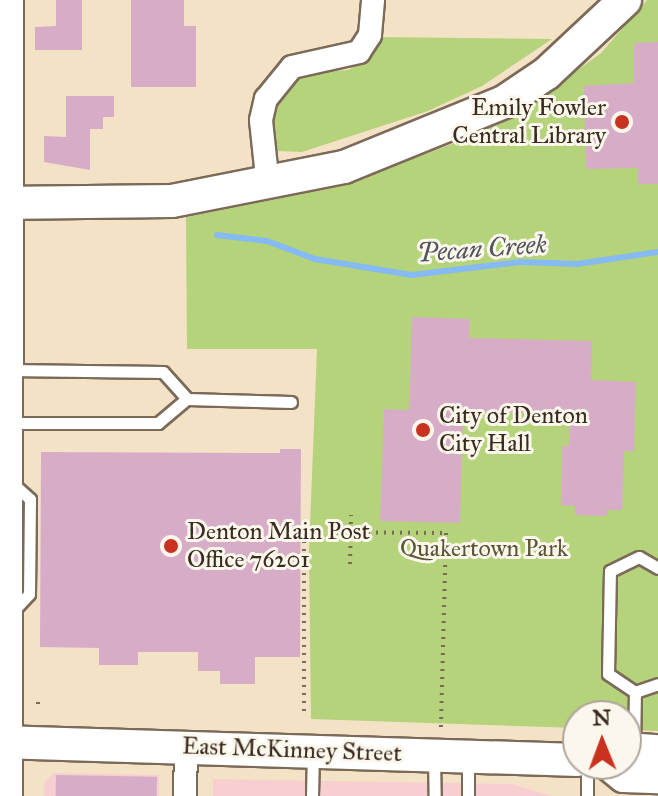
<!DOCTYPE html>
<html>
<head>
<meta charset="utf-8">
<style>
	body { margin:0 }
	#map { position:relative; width:658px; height:796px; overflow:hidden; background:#f4e2c7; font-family:"IM FELL Great Primer",serif }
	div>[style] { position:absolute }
	.built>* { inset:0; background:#f7cfd0 }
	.green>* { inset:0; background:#b5d37a }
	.stream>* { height:6px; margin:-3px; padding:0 3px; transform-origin:3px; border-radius:3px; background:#86baf4 }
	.building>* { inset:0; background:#d7acc7; transform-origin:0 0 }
	.path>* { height:4px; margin-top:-2px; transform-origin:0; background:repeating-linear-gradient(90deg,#7c6a59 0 2px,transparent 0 8px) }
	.roads { filter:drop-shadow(2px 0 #7c6a59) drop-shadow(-2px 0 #7c6a59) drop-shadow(0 2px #7c6a59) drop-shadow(0 -2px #7c6a59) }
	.lane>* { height:11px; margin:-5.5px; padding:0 5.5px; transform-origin:5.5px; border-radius:5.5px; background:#fff }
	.street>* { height:22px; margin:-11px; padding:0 11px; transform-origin:11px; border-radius:11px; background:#fff }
	.secondary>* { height:32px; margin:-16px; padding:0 16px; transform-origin:16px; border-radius:16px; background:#fff }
	.dots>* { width:22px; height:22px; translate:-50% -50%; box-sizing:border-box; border:4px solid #fbf7ec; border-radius:50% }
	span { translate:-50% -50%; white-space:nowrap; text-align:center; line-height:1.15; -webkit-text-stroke:6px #fbf7ec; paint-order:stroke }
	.poi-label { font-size:24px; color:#3b2a1e }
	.right { translate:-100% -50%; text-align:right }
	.left { translate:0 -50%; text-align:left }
	.park-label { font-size:24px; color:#5a5435 }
	.street-label { font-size:24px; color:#3b2a1e }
	.water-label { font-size:26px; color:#52555e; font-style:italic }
	.north { position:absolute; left:562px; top:700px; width:80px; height:80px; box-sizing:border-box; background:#fbf7ec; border:2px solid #aea59a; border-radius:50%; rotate:359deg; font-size:22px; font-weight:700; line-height:32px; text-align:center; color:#3b2a1e }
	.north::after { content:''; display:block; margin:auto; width:28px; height:36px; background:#c8321e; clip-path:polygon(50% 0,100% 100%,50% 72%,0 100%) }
</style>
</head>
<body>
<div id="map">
	<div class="built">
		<div style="clip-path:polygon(53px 773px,159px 775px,159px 796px,44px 796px,44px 784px)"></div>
		<div style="clip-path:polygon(213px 779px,512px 784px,552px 796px,213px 796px)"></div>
	</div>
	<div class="green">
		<div style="clip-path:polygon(647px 0,658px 0,658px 731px,626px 730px,626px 716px,578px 716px,578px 728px,311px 719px,309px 551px,317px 349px,187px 349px,186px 217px,341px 186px,465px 139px,515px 115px,601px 53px)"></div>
		<div style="clip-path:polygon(376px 37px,552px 39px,482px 86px,428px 111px,302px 152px,278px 151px,270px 127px,273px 109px,297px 74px,348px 70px,365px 61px)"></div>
	</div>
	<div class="stream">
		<div style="left:217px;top:235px;width:50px;rotate:6.8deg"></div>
		<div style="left:267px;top:241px;width:51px;rotate:20.6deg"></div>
		<div style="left:315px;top:259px;width:98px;rotate:9.4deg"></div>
		<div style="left:412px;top:275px;width:110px;rotate:-6.8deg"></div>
		<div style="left:521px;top:262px;width:56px;rotate:2deg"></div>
		<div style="left:577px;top:264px;width:82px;rotate:-8.4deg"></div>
	</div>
	<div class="building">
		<div style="clip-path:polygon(56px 0,82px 0,82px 50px,35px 50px,35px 27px,56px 26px)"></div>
		<div style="clip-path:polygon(131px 0,184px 0,184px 26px,196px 26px,196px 87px,131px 87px)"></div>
		<div style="clip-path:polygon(658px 42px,658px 184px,638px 184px,638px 168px,586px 169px,584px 86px,634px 83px,634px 43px)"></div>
		<div style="clip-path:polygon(66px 96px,114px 96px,114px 117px,103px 117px,103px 129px,90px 129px,90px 170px,44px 162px,44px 136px,66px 137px)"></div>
		<div style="clip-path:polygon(412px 317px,470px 319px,469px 338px,592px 341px,591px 380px,636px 382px,634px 451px,624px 451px,622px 510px,607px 510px,607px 516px,575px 515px,575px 506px,561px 505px,562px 446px,569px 446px,570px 414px,463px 411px,460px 523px,380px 521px,384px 409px,409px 410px)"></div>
		<div style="clip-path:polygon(280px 449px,301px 449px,300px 657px,255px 657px,255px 684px,220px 684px,220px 671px,198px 671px,198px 652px,138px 652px,138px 665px,99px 665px,99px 648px,40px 647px,41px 452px,280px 453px)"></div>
		<div style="left:56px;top:775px;width:101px;height:21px;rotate:1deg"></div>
	</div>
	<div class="path">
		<div style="left:350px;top:564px;width:49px;rotate:-88.8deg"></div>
		<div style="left:38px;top:702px;width:5px;rotate:90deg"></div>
		<div style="left:304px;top:711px;width:179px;rotate:-90deg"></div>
		<div style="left:304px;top:532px;width:142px;rotate:0.4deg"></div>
		<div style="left:446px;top:533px;width:194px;rotate:91.5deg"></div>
	</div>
	<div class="roads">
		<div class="lane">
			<div style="left:8px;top:370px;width:155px;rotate:0.7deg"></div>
			<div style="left:163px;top:372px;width:36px;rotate:48deg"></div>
			<div style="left:8px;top:423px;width:150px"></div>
			<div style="left:158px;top:423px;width:38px;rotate:-40deg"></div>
			<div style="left:187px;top:399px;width:104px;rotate:1.7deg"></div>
			<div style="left:10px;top:481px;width:27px;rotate:42deg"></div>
			<div style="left:30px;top:499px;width:95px;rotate:90.6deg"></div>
			<div style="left:29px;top:594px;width:23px;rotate:133deg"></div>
			<div style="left:635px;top:692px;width:32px;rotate:-146deg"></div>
			<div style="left:608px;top:674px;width:103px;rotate:-88.9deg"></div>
			<div style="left:610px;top:571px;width:32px;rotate:-26deg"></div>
			<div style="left:639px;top:557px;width:22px;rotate:30deg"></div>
			<div style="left:635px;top:692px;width:24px;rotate:-19deg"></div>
			<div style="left:634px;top:748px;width:56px;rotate:-89deg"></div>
			<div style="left:434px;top:757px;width:39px;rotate:89deg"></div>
			<div style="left:312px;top:796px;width:43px;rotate:-88.7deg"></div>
			<div style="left:468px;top:796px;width:36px;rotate:-90deg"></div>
			<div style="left:587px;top:796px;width:32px;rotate:-90deg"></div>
		</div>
		<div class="street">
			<div style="left:268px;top:186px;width:66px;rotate:-96.1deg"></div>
			<div style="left:261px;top:120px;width:22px;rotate:-77deg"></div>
			<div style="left:266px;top:99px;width:41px;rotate:-50.9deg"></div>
			<div style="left:292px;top:67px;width:69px;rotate:-12.6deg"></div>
			<div style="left:359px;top:52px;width:20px;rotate:-57deg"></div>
			<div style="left:370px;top:35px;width:35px;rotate:-85deg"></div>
			<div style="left:185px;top:796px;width:49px;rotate:-88.8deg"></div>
		</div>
		<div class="secondary">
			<div style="left:0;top:203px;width:172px;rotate:-0.7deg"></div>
			<div style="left:172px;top:201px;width:175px;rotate:-11.2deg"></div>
			<div style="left:344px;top:167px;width:173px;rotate:-22.1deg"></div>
			<div style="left:504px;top:102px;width:52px;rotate:-34deg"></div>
			<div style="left:547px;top:73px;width:107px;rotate:-43.1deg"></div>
			<div style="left:0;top:742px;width:578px;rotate:1.78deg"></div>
			<div style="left:626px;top:749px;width:32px;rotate:4deg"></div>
			<div style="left:609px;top:764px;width:19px;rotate:39deg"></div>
			<div style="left:624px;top:776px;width:34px;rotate:2deg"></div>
			<div style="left:6px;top:796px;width:796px;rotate:-89.93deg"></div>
		</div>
	</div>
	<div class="dots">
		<div style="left:622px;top:122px;background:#c8321e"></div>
		<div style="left:423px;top:430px;background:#c8321e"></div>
		<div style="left:171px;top:546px;background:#c8321e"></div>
	</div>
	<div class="poi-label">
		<span class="right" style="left:606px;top:122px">Emily Fowler<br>Central Library</span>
		<span class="left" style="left:439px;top:430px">City of Denton<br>City Hall</span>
		<span class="left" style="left:187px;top:546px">Denton Main Post<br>Office 76201</span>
	</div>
	<div class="park-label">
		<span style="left:484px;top:549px">Quakertown Park</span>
	</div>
	<div class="street-label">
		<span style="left:292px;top:750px;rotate:2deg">East McKinney Street</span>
	</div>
	<div class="water-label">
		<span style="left:482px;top:249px;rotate:-4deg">Pecan Creek</span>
	</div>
	<div class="north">N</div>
</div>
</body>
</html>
